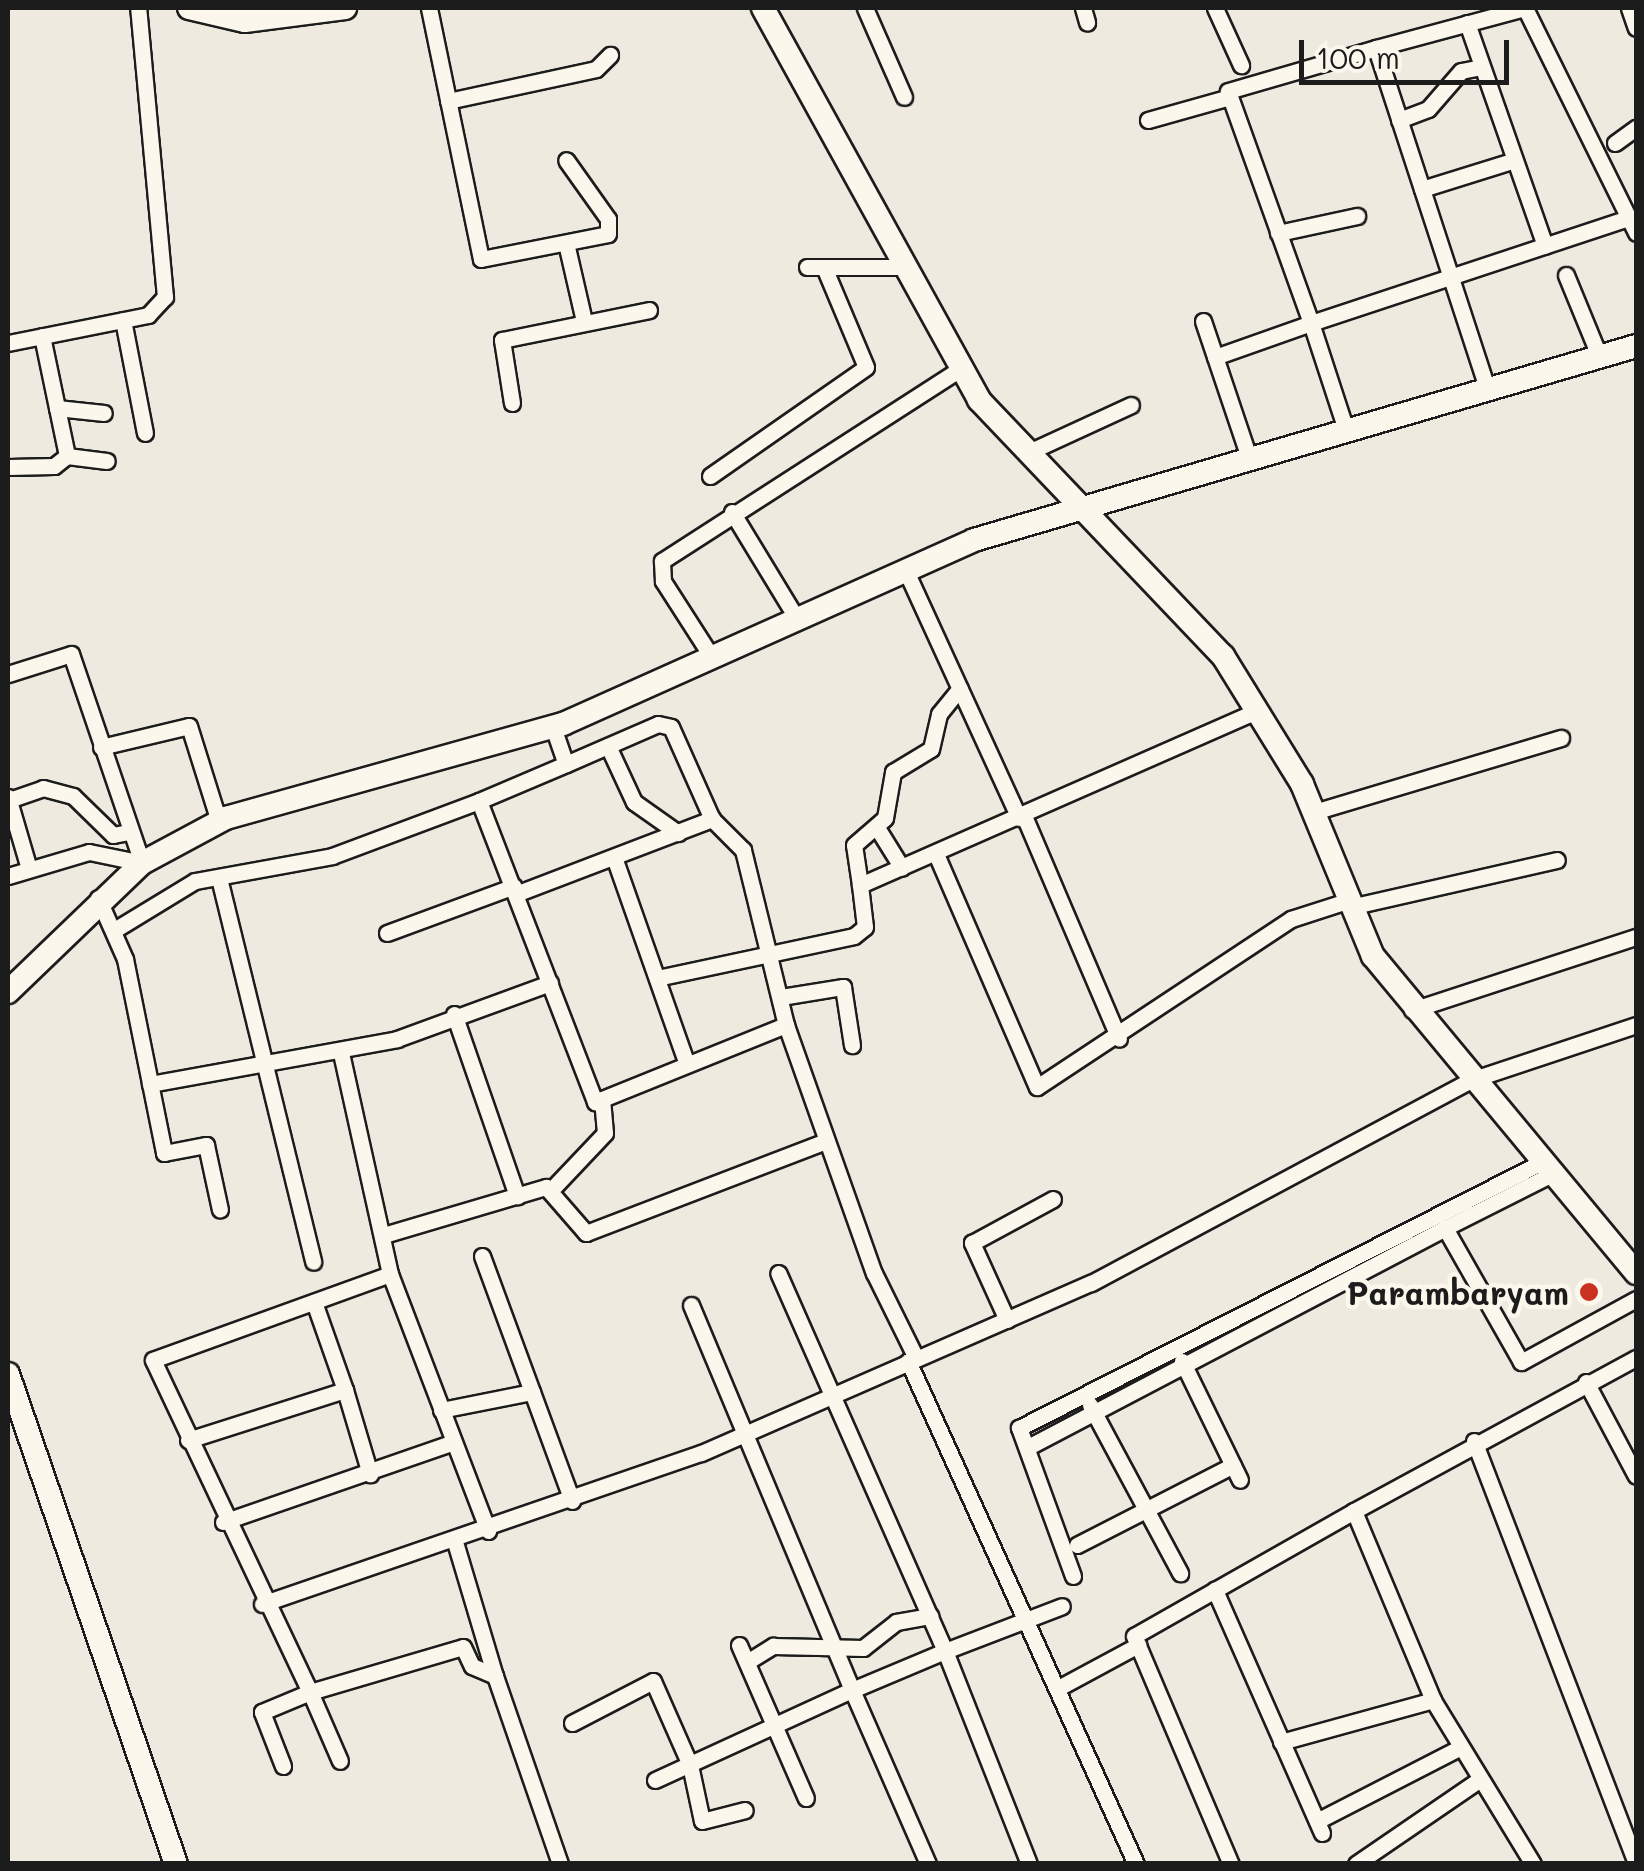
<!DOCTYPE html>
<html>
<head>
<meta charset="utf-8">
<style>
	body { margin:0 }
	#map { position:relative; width:1644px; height:1871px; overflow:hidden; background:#eeeadf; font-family:Mali,sans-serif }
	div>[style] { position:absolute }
	.roads { filter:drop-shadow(2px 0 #1c1c1c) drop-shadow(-2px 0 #1c1c1c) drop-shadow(0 2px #1c1c1c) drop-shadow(0 -2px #1c1c1c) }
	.street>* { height:15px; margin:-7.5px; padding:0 7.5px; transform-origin:7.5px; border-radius:7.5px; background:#fbf7ec }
	.secondary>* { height:22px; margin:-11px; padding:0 11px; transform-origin:11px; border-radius:11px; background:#fbf7ec }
	.dots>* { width:28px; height:28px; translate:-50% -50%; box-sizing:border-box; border:5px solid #fbf7ec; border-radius:50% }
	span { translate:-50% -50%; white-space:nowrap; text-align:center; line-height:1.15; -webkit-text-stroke:9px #fbf7ec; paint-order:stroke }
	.poi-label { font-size:32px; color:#1c1c1c; font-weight:700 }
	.right { translate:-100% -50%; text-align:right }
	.frame { position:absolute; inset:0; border:10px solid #1c1c1c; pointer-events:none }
	.scale { position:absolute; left:1299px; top:40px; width:210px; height:45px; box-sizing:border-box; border:5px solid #1c1c1c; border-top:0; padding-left:12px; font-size:30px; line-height:35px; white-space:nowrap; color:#1c1c1c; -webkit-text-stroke:8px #fbf7ec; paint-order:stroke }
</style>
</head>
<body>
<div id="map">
	<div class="roads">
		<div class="street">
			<div style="left:429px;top:8px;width:256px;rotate:78.3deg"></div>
			<div style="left:481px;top:259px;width:129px;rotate:-11.1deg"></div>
			<div style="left:608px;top:234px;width:15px;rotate:-90deg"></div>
			<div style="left:608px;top:219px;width:72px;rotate:-125.4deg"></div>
			<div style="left:865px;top:8px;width:97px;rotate:66.3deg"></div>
			<div style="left:1083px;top:8px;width:15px;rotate:74deg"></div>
			<div style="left:1215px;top:8px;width:63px;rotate:65.5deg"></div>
			<div style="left:1525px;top:8px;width:251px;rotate:63.7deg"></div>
			<div style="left:1629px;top:8px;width:21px;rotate:71deg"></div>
			<div style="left:1467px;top:23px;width:236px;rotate:70.7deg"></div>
			<div style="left:448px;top:101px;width:151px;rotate:-12.2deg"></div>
			<div style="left:596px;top:69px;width:20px;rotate:-45deg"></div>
			<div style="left:1148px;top:120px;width:85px;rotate:-15.7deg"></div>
			<div style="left:1399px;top:120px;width:31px;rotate:-21deg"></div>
			<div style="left:1428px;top:109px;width:50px;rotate:-49deg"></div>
			<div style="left:1461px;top:71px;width:21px;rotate:-11deg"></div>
			<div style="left:1615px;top:143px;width:26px;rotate:-36deg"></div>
			<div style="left:1422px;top:189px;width:97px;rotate:-17.3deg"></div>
			<div style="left:1278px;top:233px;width:81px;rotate:-12.1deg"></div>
			<div style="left:566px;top:243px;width:80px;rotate:77deg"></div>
			<div style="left:807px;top:267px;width:97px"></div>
			<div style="left:1566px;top:275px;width:90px;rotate:67.7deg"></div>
			<div style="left:123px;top:320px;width:115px;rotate:79deg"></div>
			<div style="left:1203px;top:321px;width:145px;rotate:71.4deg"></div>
			<div style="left:42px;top:336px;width:123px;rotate:78.2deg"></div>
			<div style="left:8px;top:343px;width:143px;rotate:-11.3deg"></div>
			<div style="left:148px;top:315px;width:25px;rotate:-47deg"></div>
			<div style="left:165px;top:297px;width:290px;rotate:-95.3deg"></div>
			<div style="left:1215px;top:357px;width:102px;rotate:-19.5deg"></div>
			<div style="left:1311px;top:323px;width:246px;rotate:-109.7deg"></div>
			<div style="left:1228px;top:91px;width:154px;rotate:-16.2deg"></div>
			<div style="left:1488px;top:391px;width:361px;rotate:-108.1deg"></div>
			<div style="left:1376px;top:48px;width:150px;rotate:-15.1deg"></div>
			<div style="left:512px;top:403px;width:64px;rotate:-99deg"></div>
			<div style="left:502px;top:340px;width:150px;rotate:-11.5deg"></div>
			<div style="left:57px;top:408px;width:47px;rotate:6.1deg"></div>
			<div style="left:1346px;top:430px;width:113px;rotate:-108.1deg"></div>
			<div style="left:1311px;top:323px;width:335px;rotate:-18.3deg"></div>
			<div style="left:1031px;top:451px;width:110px;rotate:-24.7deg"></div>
			<div style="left:8px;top:467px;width:46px;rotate:-1.2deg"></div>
			<div style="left:54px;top:466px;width:16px;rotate:-38deg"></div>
			<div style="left:67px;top:456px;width:40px;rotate:7.1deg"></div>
			<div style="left:710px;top:476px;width:190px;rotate:-34.9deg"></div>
			<div style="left:866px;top:367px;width:103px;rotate:-112.8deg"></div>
			<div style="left:732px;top:512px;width:125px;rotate:58.7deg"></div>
			<div style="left:905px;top:569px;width:274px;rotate:65.4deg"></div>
			<div style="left:713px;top:659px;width:93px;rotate:-122.7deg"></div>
			<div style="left:663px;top:581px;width:20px;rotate:-93deg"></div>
			<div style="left:662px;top:561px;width:356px;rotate:-32.8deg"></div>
			<div style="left:8px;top:674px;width:66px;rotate:-17.6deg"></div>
			<div style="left:71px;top:654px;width:221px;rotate:71.2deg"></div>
			<div style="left:553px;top:727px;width:39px;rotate:71deg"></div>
			<div style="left:566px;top:764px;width:95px;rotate:157deg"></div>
			<div style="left:479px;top:801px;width:323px;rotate:68.9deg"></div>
			<div style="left:595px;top:1102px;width:206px;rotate:-22deg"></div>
			<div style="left:786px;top:1025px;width:263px;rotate:70.5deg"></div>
			<div style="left:874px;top:1273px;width:95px;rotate:63.7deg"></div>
			<div style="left:608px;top:746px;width:62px;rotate:65.1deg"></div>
			<div style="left:634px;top:802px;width:54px;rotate:35.2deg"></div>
			<div style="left:101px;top:747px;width:90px;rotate:-13.4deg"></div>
			<div style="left:189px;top:726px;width:101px;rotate:72.6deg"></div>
			<div style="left:566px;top:764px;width:100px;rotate:-23.5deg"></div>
			<div style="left:658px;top:724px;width:13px;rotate:13deg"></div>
			<div style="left:671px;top:727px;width:101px;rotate:66deg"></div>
			<div style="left:712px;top:819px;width:44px;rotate:45deg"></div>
			<div style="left:743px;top:850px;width:180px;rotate:76.2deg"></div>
			<div style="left:8px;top:797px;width:75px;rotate:73.7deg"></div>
			<div style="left:9px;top:800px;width:36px;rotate:-19deg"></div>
			<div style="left:43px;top:788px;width:31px;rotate:15deg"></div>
			<div style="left:73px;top:796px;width:56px;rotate:44.3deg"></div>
			<div style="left:113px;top:835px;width:15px;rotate:-11deg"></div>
			<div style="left:1314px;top:812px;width:258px;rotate:-16.7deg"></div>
			<div style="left:1024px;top:816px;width:242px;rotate:66.9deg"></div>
			<div style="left:876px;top:826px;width:49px;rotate:58.2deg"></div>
			<div style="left:936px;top:854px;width:254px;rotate:66.6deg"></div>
			<div style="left:1037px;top:1087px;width:305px;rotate:-33.5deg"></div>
			<div style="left:1291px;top:919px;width:59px;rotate:-17.8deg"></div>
			<div style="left:615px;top:860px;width:216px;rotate:70.6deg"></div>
			<div style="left:8px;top:876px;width:84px;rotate:-16.5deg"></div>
			<div style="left:89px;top:852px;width:54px;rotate:11.7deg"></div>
			<div style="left:220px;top:882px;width:391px;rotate:76.2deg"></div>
			<div style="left:860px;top:885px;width:40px;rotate:-98.5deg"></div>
			<div style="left:854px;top:845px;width:41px;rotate:-41.1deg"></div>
			<div style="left:885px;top:818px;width:47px;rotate:-80.1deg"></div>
			<div style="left:893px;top:772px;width:44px;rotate:-31.2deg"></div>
			<div style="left:931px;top:749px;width:36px;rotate:-77deg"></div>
			<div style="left:939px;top:714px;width:33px;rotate:-51deg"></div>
			<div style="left:518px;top:893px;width:208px;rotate:-20.9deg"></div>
			<div style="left:98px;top:898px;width:67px;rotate:66.1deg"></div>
			<div style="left:125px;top:959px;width:198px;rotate:78.6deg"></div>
			<div style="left:164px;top:1153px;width:43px;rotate:-10.8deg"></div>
			<div style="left:206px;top:1145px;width:66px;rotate:77.8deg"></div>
			<div style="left:1350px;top:907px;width:212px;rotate:-12.8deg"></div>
			<div style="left:116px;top:929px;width:92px;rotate:-31.3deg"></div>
			<div style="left:195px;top:881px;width:139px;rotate:-10.3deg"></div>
			<div style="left:332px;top:856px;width:157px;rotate:-20.5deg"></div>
			<div style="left:387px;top:933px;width:135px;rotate:-20.3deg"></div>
			<div style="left:657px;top:978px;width:201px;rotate:-12deg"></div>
			<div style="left:854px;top:936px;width:14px;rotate:-39deg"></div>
			<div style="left:865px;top:927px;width:42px;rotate:-96.8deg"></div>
			<div style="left:860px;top:885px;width:435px;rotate:-23.7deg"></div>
			<div style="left:781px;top:997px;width:63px;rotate:-9.2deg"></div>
			<div style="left:843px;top:987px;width:59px;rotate:81.2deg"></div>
			<div style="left:1412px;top:1010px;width:236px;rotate:-18.1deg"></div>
			<div style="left:454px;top:1014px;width:193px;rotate:70.9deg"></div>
			<div style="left:341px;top:1053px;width:226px;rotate:77.5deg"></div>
			<div style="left:390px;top:1274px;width:275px;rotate:69.1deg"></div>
			<div style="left:150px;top:1084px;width:251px;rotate:-10.3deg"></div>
			<div style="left:397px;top:1039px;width:163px;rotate:-20.1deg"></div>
			<div style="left:552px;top:1189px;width:77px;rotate:-46.6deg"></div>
			<div style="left:605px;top:1133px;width:34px;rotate:-95deg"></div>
			<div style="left:1445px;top:1228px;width:120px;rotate:-26.8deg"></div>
			<div style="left:387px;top:1234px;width:166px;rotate:-16.5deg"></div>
			<div style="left:546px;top:1187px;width:61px;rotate:49deg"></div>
			<div style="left:586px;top:1233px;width:257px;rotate:-21deg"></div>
			<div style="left:482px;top:1256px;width:261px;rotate:69.8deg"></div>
			<div style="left:390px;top:1274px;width:252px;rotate:160.1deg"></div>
			<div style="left:153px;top:1360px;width:367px;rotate:64.7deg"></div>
			<div style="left:310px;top:1692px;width:159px;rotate:-16.4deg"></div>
			<div style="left:463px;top:1647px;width:21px;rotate:65deg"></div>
			<div style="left:472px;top:1666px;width:25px;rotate:23deg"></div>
			<div style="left:495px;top:1676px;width:199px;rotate:70.9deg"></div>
			<div style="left:314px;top:1302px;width:93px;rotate:70.6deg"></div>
			<div style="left:691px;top:1305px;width:417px;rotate:67.3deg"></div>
			<div style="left:852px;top:1690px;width:101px;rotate:-22.8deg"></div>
			<div style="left:945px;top:1651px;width:413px;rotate:-113.8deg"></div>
			<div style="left:1007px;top:1320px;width:85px;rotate:-114.4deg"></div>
			<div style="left:972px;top:1243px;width:92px;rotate:-28.5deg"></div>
			<div style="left:908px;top:1361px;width:552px;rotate:65.62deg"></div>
			<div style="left:1182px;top:1361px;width:132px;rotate:64deg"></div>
			<div style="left:1586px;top:1382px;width:106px;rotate:62deg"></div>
			<div style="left:1090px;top:1405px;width:191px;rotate:61.8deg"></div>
			<div style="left:441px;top:1410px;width:93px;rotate:-11.2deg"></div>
			<div style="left:188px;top:1440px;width:165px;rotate:-17.7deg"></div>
			<div style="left:345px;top:1390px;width:88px;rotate:73.4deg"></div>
			<div style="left:1474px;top:1441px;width:451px;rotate:69deg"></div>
			<div style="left:1030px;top:1446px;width:469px;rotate:-27.7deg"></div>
			<div style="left:1445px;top:1228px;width:154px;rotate:60.4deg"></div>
			<div style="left:1521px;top:1362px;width:131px;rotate:-28.7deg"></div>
			<div style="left:223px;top:1522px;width:244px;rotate:-19.1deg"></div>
			<div style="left:455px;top:1542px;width:140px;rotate:73.4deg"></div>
			<div style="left:1077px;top:1545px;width:175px;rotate:-27.1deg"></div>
			<div style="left:1073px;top:1576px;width:158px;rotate:-110deg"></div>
			<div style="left:1019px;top:1428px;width:587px;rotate:-26.96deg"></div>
			<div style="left:1215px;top:1590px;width:93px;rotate:150.4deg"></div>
			<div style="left:1134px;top:1636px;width:248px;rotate:67deg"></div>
			<div style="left:262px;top:1604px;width:464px;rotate:-19deg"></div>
			<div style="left:701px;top:1453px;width:425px;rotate:-23.6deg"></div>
			<div style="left:1091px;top:1283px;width:431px;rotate:-28.1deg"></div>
			<div style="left:1471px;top:1080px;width:174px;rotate:-18.4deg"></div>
			<div style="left:739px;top:1645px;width:167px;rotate:66.4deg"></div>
			<div style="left:747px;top:1662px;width:31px;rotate:-32deg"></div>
			<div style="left:773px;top:1646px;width:90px;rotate:1.3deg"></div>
			<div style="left:863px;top:1648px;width:42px;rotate:-38.2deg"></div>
			<div style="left:896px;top:1622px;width:35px;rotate:-10deg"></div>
			<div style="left:1060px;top:1687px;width:89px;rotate:-28.3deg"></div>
			<div style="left:572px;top:1723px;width:91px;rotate:-27.4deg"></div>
			<div style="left:653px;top:1681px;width:92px;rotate:66.2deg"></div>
			<div style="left:690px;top:1765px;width:57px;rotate:77.9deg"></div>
			<div style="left:702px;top:1821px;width:44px;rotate:-14.3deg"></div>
			<div style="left:1281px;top:1742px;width:158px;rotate:-15.4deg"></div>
			<div style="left:283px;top:1766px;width:58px;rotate:-111.3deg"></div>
			<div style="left:262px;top:1712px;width:52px;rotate:-22.6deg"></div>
			<div style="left:310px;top:1692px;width:75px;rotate:66.5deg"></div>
			<div style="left:655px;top:1780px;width:217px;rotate:-24.6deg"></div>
			<div style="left:852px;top:1690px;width:190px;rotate:66.4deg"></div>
			<div style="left:1317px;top:1821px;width:160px;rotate:-27.2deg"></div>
			<div style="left:1322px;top:1833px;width:266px;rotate:-113.8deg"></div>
			<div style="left:1215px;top:1590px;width:160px;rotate:-29.6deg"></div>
			<div style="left:1029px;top:1864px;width:229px;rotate:-111.5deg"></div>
			<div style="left:945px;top:1651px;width:125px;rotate:-21deg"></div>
			<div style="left:1356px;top:1864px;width:147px;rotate:-34.4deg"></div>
			<div style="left:1533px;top:1864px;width:192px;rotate:-121.4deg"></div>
			<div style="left:1433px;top:1700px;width:205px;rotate:-112.7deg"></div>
			<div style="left:1354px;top:1511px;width:321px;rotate:-28.5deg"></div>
		</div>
		<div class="secondary">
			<div style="left:189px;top:8px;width:57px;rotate:13.1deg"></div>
			<div style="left:245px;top:21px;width:101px;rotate:-7.4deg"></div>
			<div style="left:763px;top:8px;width:448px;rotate:61.1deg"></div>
			<div style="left:979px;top:400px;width:354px;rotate:46.4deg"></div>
			<div style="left:1223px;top:656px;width:150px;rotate:58.3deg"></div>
			<div style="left:1302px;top:784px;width:186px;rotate:67.6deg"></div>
			<div style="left:1373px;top:956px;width:412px;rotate:50.3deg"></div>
			<div style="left:8px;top:992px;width:186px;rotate:-43.9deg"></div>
			<div style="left:142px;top:863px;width:95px;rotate:-28.2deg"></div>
			<div style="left:226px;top:818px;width:350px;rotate:-15.6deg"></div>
			<div style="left:563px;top:724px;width:450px;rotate:-24.1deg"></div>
			<div style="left:974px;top:540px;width:690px;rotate:-16.33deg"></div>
			<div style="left:8px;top:1374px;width:518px;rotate:71.08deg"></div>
		</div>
	</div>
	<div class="dots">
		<div style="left:1589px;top:1292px;background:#c8321e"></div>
	</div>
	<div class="poi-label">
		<span class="right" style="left:1569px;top:1292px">Parambaryam</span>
	</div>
	<div class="frame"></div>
	<div class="scale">100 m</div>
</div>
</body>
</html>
